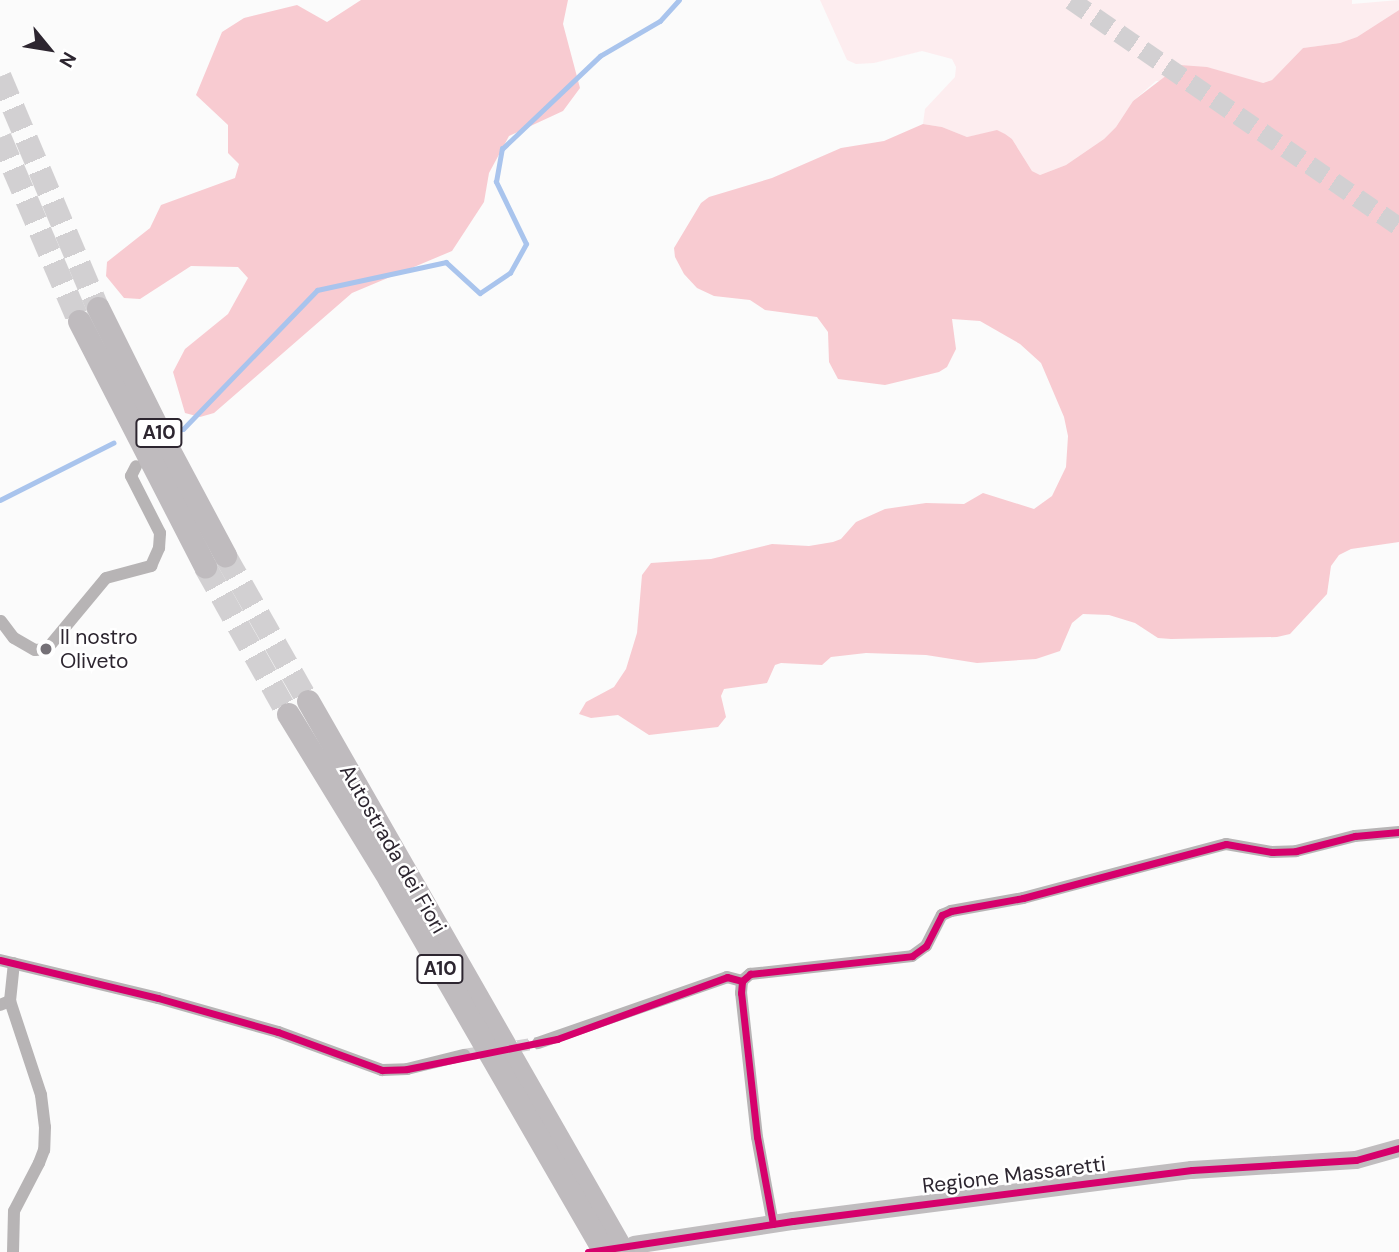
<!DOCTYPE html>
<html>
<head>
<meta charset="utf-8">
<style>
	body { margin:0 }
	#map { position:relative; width:1399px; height:1252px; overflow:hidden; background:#fbfbfb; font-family:"DM Sans",sans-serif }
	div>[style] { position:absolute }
	.green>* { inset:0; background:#fdedef }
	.forest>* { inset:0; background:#f8cbd1 }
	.stream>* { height:4.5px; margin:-2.25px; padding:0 2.25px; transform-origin:2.25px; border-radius:2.25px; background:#a9c4ed }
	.street-tunnel>* { height:12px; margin-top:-6px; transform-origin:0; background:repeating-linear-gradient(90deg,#d2d0d2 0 12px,transparent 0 18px) }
	.primary-tunnel>* { height:19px; margin-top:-9.5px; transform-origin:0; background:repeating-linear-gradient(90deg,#d2d0d2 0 19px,transparent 0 29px) }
	.highway-tunnel>* { height:23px; margin-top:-11.5px; transform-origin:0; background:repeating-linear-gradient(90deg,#d2d0d2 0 23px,transparent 0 34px) }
	.street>* { height:12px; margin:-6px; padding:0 6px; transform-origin:6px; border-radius:6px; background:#b7b4b5 }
	.secondary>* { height:18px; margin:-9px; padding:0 9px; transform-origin:9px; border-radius:9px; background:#c0bdbf }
	.highway>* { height:23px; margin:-11.5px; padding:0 11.5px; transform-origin:11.5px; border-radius:11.5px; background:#bfbbbe }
	.cycleway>* { height:7px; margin:-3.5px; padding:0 3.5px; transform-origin:3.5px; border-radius:3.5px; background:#d6006c }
	.dots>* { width:19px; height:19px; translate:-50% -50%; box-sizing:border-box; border:4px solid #fff; border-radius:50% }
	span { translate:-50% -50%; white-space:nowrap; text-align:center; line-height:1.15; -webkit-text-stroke:5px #fff; paint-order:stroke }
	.shield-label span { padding:2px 5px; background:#fff; border:2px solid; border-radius:5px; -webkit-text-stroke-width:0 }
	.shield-label { font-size:19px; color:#2d2630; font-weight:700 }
	.poi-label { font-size:21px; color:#2d2630 }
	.left { translate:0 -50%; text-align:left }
	.street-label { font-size:21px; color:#2d2630 }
	.north { position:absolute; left:14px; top:14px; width:70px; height:70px; -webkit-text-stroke:5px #fff; paint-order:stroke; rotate:120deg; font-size:19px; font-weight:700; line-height:28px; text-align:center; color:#2d2630 }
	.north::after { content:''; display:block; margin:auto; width:24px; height:32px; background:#2d2630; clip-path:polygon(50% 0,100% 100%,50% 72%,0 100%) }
</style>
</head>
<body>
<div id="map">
	<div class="green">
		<div style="clip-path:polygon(820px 0,1352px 0,1352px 4px,1399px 0,1399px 10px,1357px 37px,1340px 43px,1303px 48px,1272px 80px,1263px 83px,1156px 81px,1133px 101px,1116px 127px,1104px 139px,1066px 165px,1040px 175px,1032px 171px,1012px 139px,996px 131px,967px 137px,942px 127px,923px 124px,925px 109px,955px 77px,956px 67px,952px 59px,922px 51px,874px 63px,856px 64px,847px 60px)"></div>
	</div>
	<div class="forest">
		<div style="clip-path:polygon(361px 0,568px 0,563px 24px,580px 88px,563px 111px,509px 136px,489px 173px,484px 202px,452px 251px,352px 293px,214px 413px,200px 417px,185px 413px,173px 372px,185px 349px,228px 314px,248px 278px,238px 267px,191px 266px,140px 299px,124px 298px,106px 276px,107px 262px,150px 228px,161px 205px,235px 178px,239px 164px,228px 153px,228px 125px,196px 95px,222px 32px,244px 18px,297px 5px,327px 22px)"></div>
		<div style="clip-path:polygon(1399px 10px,1399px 542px,1351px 549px,1339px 555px,1331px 566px,1327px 594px,1290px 634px,1277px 637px,1171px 639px,1158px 638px,1135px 623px,1109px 615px,1083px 614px,1072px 623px,1060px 651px,1036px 659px,977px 663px,926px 655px,866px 653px,831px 657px,822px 665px,781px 663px,775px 665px,767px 683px,724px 689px,721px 696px,726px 717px,718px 727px,649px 735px,618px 715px,591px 718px,579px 714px,586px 702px,614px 687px,626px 669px,637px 633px,642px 575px,651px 563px,711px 559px,772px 544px,809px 546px,833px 542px,841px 539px,856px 522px,885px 509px,926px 503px,964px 504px,983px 493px,1034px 509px,1052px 496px,1066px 467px,1068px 436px,1064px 417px,1041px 363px,1020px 344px,980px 321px,952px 319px,956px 349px,947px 367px,939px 372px,885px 385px,838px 379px,829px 362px,828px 332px,817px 317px,765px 310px,750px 300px,714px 296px,697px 288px,684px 274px,675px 257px,674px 248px,701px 203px,709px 197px,772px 178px,841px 148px,884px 141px,923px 124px,942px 127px,967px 137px,997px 130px,1005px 134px,1012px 139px,1032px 171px,1040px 175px,1066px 165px,1104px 139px,1116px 127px,1133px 101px,1180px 65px,1207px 67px,1263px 83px,1272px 80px,1303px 48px,1340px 43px,1357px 37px)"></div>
	</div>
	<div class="stream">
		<div style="left:174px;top:431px;width:9px;rotate:-13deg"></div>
		<div style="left:183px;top:429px;width:193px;rotate:-46deg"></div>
		<div style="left:317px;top:290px;width:132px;rotate:-12.2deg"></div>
		<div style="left:446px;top:262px;width:46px;rotate:42.4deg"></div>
		<div style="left:480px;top:293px;width:36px;rotate:-34deg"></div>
		<div style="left:510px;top:273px;width:33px;rotate:-61deg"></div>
		<div style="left:526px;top:244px;width:69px;rotate:-115.8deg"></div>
		<div style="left:496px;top:182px;width:34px;rotate:-80deg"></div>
		<div style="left:502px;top:149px;width:135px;rotate:-43.5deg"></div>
		<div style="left:600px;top:56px;width:69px;rotate:-30.3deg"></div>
		<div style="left:660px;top:21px;width:28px;rotate:-48deg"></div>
		<div style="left:0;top:500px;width:127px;rotate:-26.8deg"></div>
	</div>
	<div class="street-tunnel">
		<div style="left:464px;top:1055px;width:75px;rotate:-9.2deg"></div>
	</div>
	<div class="primary-tunnel">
		<div style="left:1071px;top:0;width:398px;rotate:34.6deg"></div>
	</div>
	<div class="highway-tunnel">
		<div style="left:0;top:76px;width:252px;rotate:67.1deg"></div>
		<div style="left:0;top:137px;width:200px;rotate:66.8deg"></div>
		<div style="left:225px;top:555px;width:168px;rotate:60.4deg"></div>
		<div style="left:205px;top:566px;width:170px;rotate:60.7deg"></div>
	</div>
	<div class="street">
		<div style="left:1px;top:621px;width:21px;rotate:53deg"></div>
		<div style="left:14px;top:638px;width:24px;rotate:30deg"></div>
		<div style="left:35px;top:650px;width:12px;rotate:-5deg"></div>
		<div style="left:47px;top:649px;width:92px;rotate:-50.3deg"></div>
		<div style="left:106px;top:578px;width:47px;rotate:-14.9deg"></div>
		<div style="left:151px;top:566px;width:20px;rotate:-66deg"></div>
		<div style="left:159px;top:548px;width:15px;rotate:-86deg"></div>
		<div style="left:160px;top:533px;width:64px;rotate:-117deg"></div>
		<div style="left:131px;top:476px;width:11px;rotate:-63deg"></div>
		<div style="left:0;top:960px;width:163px;rotate:13.5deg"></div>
		<div style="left:158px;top:998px;width:125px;rotate:15.8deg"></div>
		<div style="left:278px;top:1032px;width:111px;rotate:20.1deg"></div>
		<div style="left:382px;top:1070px;width:25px;rotate:-2deg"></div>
		<div style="left:407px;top:1069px;width:59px;rotate:-13.8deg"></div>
		<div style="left:10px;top:1001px;width:99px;rotate:71.7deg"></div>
		<div style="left:41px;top:1095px;width:32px;rotate:83deg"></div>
		<div style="left:45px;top:1127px;width:23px;rotate:92deg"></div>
		<div style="left:44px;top:1150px;width:14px;rotate:111deg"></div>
		<div style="left:39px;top:1163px;width:54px;rotate:117.5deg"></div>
		<div style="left:14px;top:1211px;width:41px;rotate:91.4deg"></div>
		<div style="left:0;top:1005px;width:11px;rotate:-22deg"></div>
		<div style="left:10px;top:1001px;width:38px;rotate:-84deg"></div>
		<div style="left:538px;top:1043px;width:200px;rotate:-19.2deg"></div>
		<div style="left:727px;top:977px;width:16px;rotate:15deg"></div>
		<div style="left:773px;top:1224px;width:88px;rotate:-100.4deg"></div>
		<div style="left:757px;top:1137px;width:145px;rotate:-96.3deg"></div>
		<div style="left:741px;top:993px;width:12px;rotate:-85deg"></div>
		<div style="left:742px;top:981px;width:11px;rotate:-41deg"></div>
		<div style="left:750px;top:974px;width:163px;rotate:-6.3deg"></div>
		<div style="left:912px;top:956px;width:17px;rotate:-36deg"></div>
		<div style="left:926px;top:946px;width:35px;rotate:-63deg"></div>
		<div style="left:942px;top:915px;width:10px;rotate:-24deg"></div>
		<div style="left:951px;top:911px;width:73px;rotate:-10.2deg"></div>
		<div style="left:1023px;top:898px;width:210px;rotate:-14.9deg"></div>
		<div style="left:1226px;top:844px;width:47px;rotate:9.9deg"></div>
		<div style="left:1272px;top:852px;width:24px;rotate:-2deg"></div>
		<div style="left:1296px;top:851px;width:61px;rotate:-14.3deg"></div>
		<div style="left:1355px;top:836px;width:44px;rotate:-5.2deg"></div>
	</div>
	<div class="secondary">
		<div style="left:634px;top:1245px;width:161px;rotate:-8.6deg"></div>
		<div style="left:793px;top:1221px;width:402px;rotate:-7.3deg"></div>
		<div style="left:1192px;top:1170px;width:164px;rotate:-3.5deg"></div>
		<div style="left:1356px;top:1160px;width:45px;rotate:-15.6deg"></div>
	</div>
	<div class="highway">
		<div style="left:98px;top:308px;width:146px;rotate:63.6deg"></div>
		<div style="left:163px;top:439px;width:132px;rotate:61.9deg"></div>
		<div style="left:79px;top:321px;width:276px;rotate:62.8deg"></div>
		<div style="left:308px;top:701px;width:635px;rotate:60.24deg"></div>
		<div style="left:288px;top:714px;width:193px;rotate:58.5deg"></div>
		<div style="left:389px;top:879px;width:431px;rotate:60deg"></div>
	</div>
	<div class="cycleway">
		<div style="left:0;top:960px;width:163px;rotate:13.5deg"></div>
		<div style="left:158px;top:998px;width:125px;rotate:15.8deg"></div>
		<div style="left:278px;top:1032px;width:111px;rotate:20.1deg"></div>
		<div style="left:382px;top:1070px;width:25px;rotate:-2deg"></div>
		<div style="left:407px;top:1069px;width:153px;rotate:-11.3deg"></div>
		<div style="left:557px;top:1039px;width:181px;rotate:-20deg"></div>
		<div style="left:727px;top:977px;width:16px;rotate:15deg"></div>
		<div style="left:773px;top:1224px;width:88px;rotate:-100.4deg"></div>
		<div style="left:757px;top:1137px;width:145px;rotate:-96.3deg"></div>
		<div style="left:741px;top:993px;width:12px;rotate:-85deg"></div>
		<div style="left:742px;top:981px;width:11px;rotate:-41deg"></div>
		<div style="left:750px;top:974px;width:163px;rotate:-6.3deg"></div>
		<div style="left:912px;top:956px;width:17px;rotate:-36deg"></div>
		<div style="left:926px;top:946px;width:35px;rotate:-63deg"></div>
		<div style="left:942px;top:915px;width:10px;rotate:-24deg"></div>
		<div style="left:951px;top:911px;width:73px;rotate:-10.2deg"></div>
		<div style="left:1023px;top:898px;width:210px;rotate:-14.9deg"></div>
		<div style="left:1226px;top:844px;width:47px;rotate:9.9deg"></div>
		<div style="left:1272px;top:852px;width:24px;rotate:-2deg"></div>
		<div style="left:1296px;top:851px;width:61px;rotate:-14.3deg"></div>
		<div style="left:1355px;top:836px;width:44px;rotate:-5.2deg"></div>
		<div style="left:588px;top:1252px;width:207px;rotate:-8.6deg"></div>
		<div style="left:793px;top:1221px;width:402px;rotate:-7.3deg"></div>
		<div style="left:1192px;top:1170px;width:164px;rotate:-3.5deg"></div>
		<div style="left:1356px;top:1160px;width:45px;rotate:-15.6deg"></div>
	</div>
	<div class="dots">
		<div style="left:46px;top:649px;background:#757177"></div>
	</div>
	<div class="shield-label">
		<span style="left:159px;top:433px">A10</span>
		<span style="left:440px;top:969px">A10</span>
	</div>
	<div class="poi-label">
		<span class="left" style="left:60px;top:649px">Il nostro<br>Oliveto</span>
	</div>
	<div class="street-label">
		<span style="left:393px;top:849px;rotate:60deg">Autostrada dei Fiori</span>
		<span style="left:1014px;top:1175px;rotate:-7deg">Regione Massaretti</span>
	</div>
	<div class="north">N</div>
</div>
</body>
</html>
